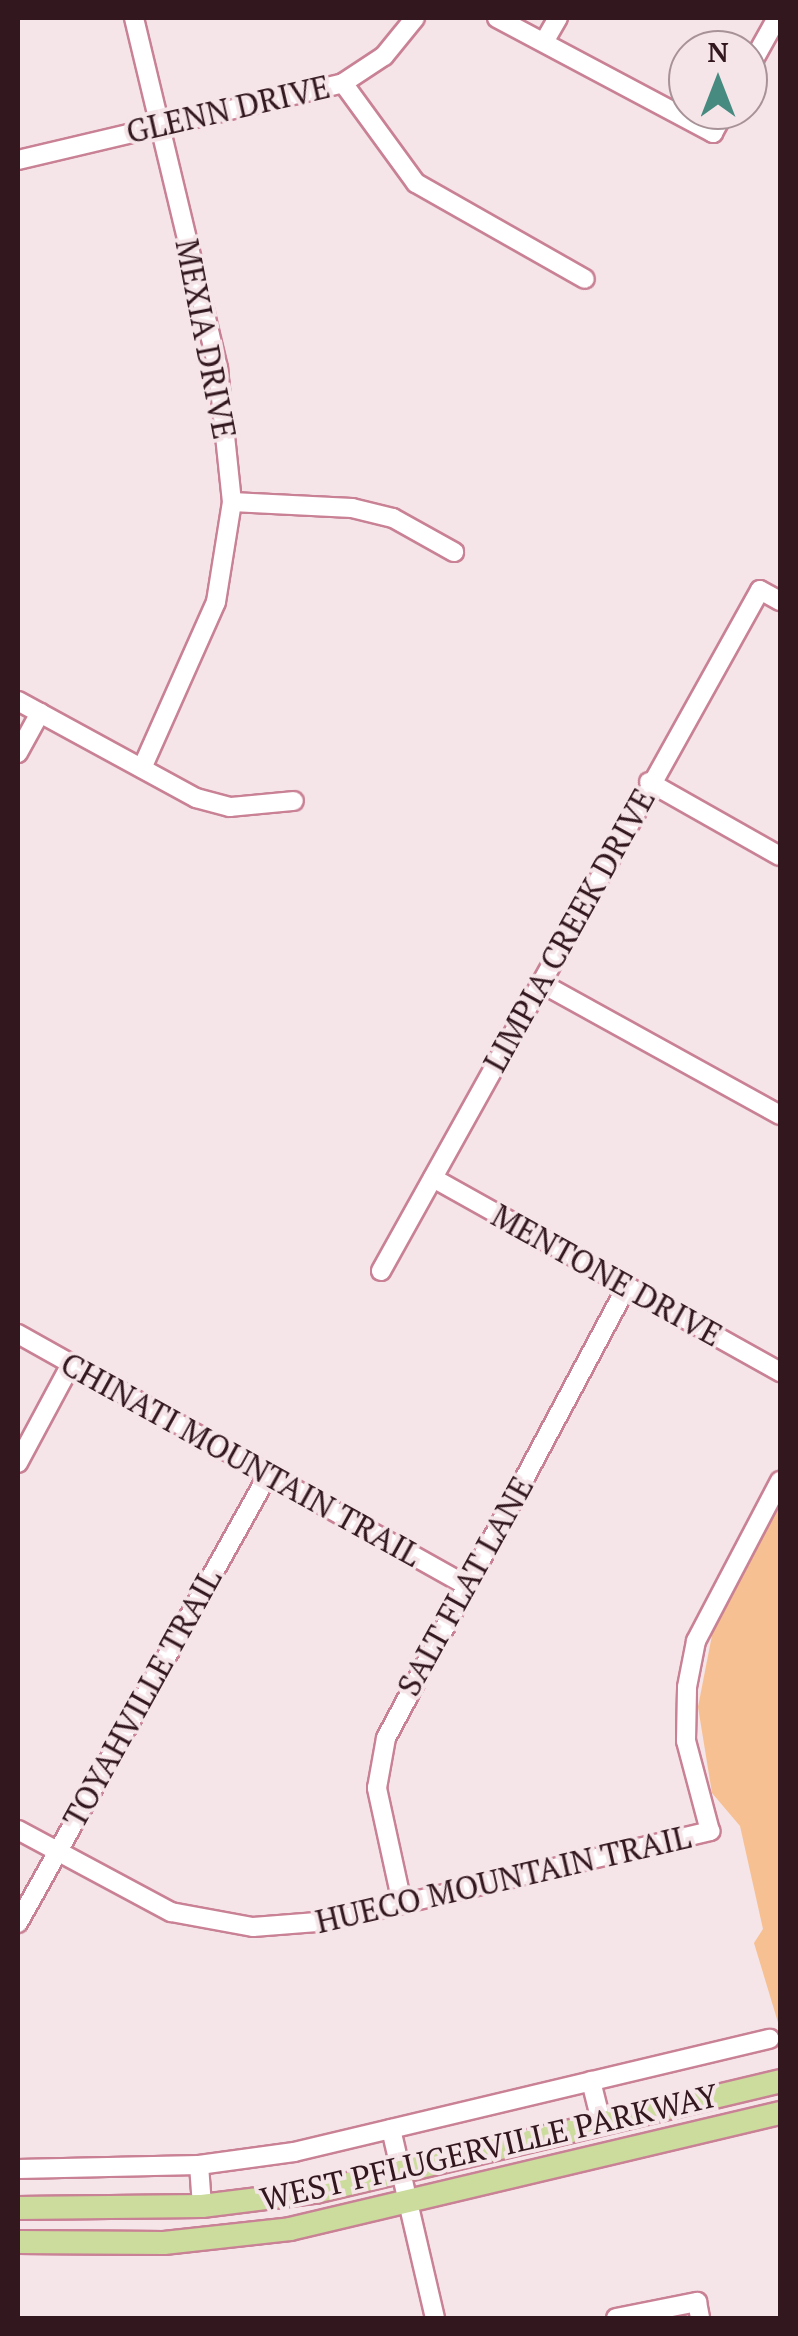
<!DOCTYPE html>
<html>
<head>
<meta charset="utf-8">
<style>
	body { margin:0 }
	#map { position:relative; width:798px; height:2336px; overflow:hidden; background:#f5e4e8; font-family:"PT Serif",serif }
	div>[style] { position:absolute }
	.green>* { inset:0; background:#f6c092 }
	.roads { filter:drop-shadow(2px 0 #c98195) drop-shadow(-2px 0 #c98195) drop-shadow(0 2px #c98195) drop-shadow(0 -2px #c98195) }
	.minor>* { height:18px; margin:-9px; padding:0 9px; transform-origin:9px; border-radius:9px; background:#fff }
	.major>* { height:22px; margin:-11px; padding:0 11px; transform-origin:11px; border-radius:11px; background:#cbdc9d }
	span { translate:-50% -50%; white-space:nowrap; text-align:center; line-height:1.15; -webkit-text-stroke:8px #f5e4e8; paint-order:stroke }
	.street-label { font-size:32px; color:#32171f }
	.frame { position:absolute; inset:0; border:20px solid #32171f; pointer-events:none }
	.north { position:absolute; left:668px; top:30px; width:100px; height:100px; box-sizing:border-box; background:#f5e4e8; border:2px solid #a79298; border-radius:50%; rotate:0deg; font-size:28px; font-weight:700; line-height:40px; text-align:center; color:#32171f }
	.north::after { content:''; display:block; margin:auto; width:35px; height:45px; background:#478b80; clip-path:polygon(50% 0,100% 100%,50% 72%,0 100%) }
</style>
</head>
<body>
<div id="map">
	<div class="green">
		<div style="clip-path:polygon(780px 1501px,780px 2029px,754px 1943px,763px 1929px,740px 1826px,712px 1793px,698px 1707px,714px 1625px)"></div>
	</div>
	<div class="roads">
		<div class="minor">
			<div style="left:134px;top:18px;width:361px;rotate:76.5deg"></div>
			<div style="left:218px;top:369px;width:134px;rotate:84deg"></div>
			<div style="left:232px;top:502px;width:101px;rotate:99.1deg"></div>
			<div style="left:216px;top:602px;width:182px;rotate:114deg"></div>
			<div style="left:497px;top:18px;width:245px;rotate:28deg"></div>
			<div style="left:713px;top:133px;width:26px;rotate:-61deg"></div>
			<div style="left:544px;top:42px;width:28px;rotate:-60deg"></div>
			<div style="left:748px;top:70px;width:60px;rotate:-60.9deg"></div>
			<div style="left:343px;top:83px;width:124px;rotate:53.9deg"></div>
			<div style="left:416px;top:183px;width:194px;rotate:29.6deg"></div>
			<div style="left:18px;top:160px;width:334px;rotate:-13.3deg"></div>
			<div style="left:343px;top:83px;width:49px;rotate:-33.4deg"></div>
			<div style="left:384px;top:56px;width:49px;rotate:-50.8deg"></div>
			<div style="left:232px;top:502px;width:120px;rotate:2.9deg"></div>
			<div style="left:352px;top:508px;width:42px;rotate:13.7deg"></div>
			<div style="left:393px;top:518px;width:70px;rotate:29.1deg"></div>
			<div style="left:18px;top:701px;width:203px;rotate:28.6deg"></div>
			<div style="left:196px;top:798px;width:35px;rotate:15deg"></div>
			<div style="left:230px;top:807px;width:64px;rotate:-5.4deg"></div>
			<div style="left:18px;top:753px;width:46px;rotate:-61.2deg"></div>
			<div style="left:649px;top:782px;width:150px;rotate:29.5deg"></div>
			<div style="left:541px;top:983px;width:273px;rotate:28.9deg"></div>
			<div style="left:433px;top:1178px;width:398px;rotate:29.2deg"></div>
			<div style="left:381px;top:1271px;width:779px;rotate:-60.9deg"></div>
			<div style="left:760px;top:590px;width:23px;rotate:29deg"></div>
			<div style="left:18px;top:1334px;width:511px;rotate:29.27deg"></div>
			<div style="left:18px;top:1463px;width:112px;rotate:-61.8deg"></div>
			<div style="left:18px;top:1830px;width:174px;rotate:28.2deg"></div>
			<div style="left:171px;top:1912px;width:83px;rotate:10.4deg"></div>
			<div style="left:253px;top:1927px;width:77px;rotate:-4.5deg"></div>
			<div style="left:330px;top:1921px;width:391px;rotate:-13.3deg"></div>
			<div style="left:710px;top:1831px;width:93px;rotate:-104.9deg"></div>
			<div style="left:686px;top:1741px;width:54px;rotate:-88.9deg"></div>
			<div style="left:687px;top:1687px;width:47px;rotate:-78.9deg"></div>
			<div style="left:696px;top:1641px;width:181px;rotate:-62.3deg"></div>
			<div style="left:402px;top:1903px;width:118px;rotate:-102.3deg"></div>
			<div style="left:377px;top:1788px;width:51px;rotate:-79.8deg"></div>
			<div style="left:386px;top:1738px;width:512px;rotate:-61.93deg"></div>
			<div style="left:18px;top:1923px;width:513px;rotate:-60.84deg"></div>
			<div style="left:591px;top:2081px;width:45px;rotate:76deg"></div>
			<div style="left:391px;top:2129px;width:194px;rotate:76.9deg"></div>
			<div style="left:199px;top:2165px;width:41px;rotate:85.8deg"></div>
			<div style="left:18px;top:2169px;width:181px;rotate:-1.3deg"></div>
			<div style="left:199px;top:2165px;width:96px;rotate:-7.8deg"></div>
			<div style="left:294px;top:2152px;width:489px;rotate:-13.4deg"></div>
			<div style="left:616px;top:2318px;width:83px;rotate:-11.2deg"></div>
			<div style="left:697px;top:2302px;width:16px;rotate:79deg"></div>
		</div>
		<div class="major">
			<div style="left:18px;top:2208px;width:184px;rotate:-0.6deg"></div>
			<div style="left:202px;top:2206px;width:114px;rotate:-7.1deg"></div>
			<div style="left:315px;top:2192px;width:478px;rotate:-13.4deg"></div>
			<div style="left:18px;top:2242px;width:146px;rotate:0.4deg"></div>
			<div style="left:164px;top:2243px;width:127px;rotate:-6.3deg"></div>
			<div style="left:290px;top:2229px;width:504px;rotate:-13.32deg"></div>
		</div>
	</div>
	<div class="street-label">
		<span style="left:228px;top:109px;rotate:-13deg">GLENN DRIVE</span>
		<span style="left:206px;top:339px;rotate:79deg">MEXIA DRIVE</span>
		<span style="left:569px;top:930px;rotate:-61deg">LIMPIA CREEK DRIVE</span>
		<span style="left:607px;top:1275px;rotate:29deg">MENTONE DRIVE</span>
		<span style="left:241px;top:1459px;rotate:29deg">CHINATI MOUNTAIN TRAIL</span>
		<span style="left:465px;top:1586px;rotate:-61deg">SALT FLAT LANE</span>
		<span style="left:142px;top:1698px;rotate:-61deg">TOYAHVILLE TRAIL</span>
		<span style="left:503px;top:1879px;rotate:-13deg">HUECO MOUNTAIN TRAIL</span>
		<span style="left:489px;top:2147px;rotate:-13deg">WEST PFLUGERVILLE PARKWAY</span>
	</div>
	<div class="frame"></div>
	<div class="north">N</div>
</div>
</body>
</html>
